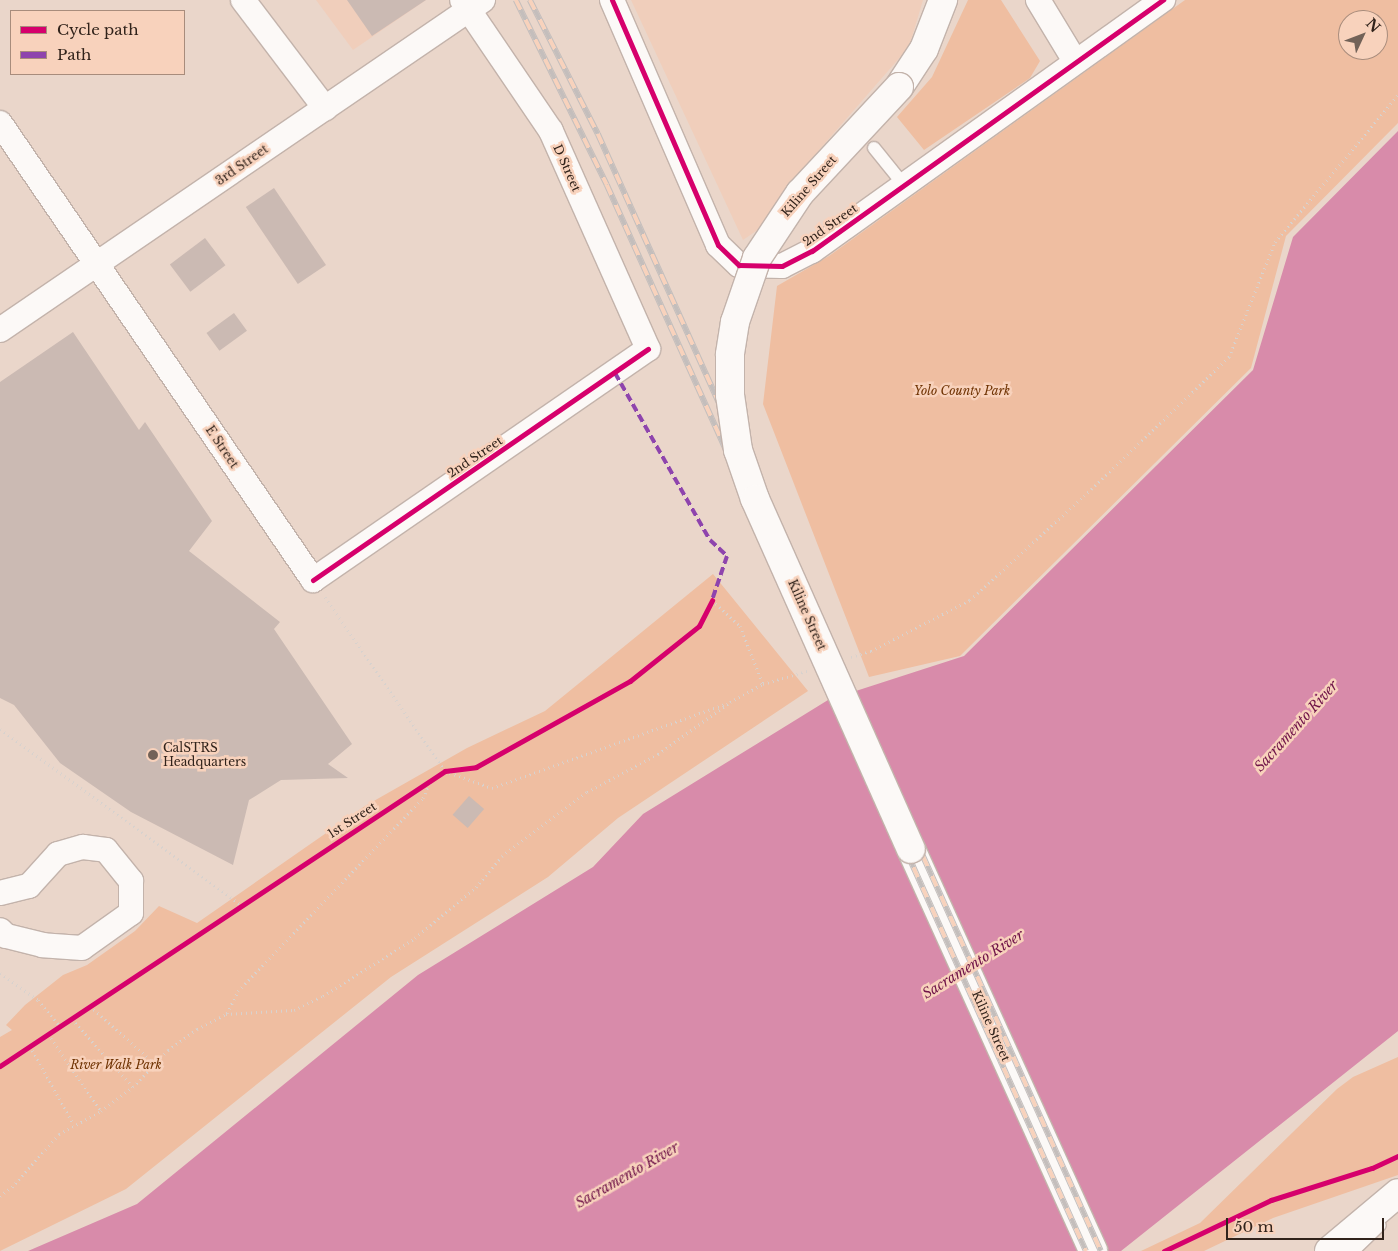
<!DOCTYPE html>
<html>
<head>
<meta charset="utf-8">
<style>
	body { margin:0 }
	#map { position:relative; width:1398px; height:1251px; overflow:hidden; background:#ead6ca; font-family:"Libre Baskerville",serif }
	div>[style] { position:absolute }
	.built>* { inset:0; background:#f0cebb }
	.green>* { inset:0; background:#efbea1 }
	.water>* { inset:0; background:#d88baa }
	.building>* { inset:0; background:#cbbab3; transform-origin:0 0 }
	.path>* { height:3px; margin-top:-1.5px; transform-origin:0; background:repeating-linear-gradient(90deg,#d8d2ce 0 1px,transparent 0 5px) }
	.roads { filter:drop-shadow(1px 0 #c3b3ab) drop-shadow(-1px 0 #c3b3ab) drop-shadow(0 1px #c3b3ab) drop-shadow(0 -1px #c3b3ab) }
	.lane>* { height:12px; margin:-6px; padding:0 6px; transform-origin:6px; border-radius:6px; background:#fcf9f7 }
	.street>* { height:24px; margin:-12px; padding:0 12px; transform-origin:12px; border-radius:12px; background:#fcf9f7 }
	.secondary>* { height:28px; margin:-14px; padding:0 14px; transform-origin:14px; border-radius:14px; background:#fcf9f7 }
	.rail>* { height:5.5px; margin-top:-2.75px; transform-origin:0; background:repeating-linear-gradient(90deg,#f8d2bc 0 11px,#c4bebc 0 22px); box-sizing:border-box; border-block:1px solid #c4bebc }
	.bridges { filter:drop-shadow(1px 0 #c3b3ab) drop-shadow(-1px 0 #c3b3ab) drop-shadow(0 1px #c3b3ab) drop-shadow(0 -1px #c3b3ab) }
	.secondary-bridge>* { height:28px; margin:-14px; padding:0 14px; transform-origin:14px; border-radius:14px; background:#fcf9f7 }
	.quiet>* { height:4px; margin-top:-2px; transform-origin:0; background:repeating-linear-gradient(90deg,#8e44ad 0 8px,transparent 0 12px) }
	.cycleway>* { height:5px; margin:-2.5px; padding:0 2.5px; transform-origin:2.5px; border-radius:2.5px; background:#d6006c }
	.dots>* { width:14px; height:14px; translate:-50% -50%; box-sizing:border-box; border:2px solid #f8d2bc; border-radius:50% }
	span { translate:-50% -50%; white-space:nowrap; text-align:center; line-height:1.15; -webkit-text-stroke:5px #f8d2bc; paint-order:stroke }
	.street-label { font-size:12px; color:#31231b }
	.park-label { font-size:12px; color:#703303; font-style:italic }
	.poi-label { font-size:12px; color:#31231b }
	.left { translate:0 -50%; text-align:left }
	.water-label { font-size:14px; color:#6f1348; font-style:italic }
	.legend { position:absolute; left:10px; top:10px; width:175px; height:65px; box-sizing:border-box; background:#f8d2bc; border:1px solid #a88c7c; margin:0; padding:6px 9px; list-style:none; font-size:15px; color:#31231b }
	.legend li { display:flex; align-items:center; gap:10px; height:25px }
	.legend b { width:25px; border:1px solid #a88c7c }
	.north { position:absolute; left:1338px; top:10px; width:50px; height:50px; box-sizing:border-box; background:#f8d2bc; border:1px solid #a88c7c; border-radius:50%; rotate:47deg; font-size:14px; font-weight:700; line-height:20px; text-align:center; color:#31231b }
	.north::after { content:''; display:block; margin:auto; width:18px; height:22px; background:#726258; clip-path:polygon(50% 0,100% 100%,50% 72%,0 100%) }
	.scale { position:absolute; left:1226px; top:1218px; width:158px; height:22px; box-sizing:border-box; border:2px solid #31231b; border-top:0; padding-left:6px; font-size:15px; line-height:18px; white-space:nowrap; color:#31231b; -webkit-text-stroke:4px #f8d2bc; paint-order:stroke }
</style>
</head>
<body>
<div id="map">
	<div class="built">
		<div style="clip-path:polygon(316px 0,426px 0,353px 50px)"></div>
		<div style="clip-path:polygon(631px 0,923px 0,909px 47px,806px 165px,762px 227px,743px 240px)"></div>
	</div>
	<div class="green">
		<div style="clip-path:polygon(968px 0,1001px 0,1040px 61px,1030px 78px,924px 150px,897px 117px,932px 77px)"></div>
		<div style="clip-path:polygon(evenodd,1185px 0,1398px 0,1398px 123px,1286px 236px,1251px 368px,960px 656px,869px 677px,763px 404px,777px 286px,829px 256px,1185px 0,1348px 20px,1378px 20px,1378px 50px,1348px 50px,1348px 20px)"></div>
		<div style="clip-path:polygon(713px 574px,808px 691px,618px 818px,548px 877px,391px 977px,126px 1189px,0 1251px,0 1037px,12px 1030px,6px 1025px,25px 1005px,63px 975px,87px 965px,135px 931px,159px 906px,197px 923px,365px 806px,467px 748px,545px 711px)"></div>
		<div style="clip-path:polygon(1398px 1057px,1398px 1175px,1273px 1218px,1204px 1251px,1141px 1251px,1200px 1223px,1337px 1089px,1353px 1077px)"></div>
	</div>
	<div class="water">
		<div style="clip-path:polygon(1398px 131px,1398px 1031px,1121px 1251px,28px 1251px,137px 1204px,418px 975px,593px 867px,643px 814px,828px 700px,964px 656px,1253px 370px,1293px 237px)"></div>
	</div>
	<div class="building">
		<div style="clip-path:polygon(347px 0,426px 0,372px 36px)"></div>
		<div style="left:274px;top:188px;width:93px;height:34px;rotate:56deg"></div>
		<div style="left:205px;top:238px;width:34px;height:44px;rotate:53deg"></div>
		<div style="left:234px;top:313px;width:22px;height:34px;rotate:54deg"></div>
		<div style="clip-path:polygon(73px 332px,139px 430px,145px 422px,212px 521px,189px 551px,280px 622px,274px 629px,352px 744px,328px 764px,348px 778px,281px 780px,249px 800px,233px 865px,131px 812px,60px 763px,14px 705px,0 698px,0 382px)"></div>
		<div style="left:469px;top:796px;width:20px;height:25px;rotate:41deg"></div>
	</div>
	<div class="path">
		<div style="left:325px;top:597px;width:211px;rotate:55.4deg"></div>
		<div style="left:445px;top:771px;width:50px;rotate:19.9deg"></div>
		<div style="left:492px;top:788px;width:248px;rotate:-19.8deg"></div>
		<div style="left:712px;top:600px;width:38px;rotate:43deg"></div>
		<div style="left:740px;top:626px;width:62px;rotate:68.4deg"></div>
		<div style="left:851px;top:657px;width:21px;rotate:-17deg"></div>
		<div style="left:871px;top:651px;width:111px;rotate:-27.3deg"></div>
		<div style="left:970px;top:600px;width:154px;rotate:-42.4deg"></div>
		<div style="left:1084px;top:496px;width:201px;rotate:-43.8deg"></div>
		<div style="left:1229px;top:357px;width:124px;rotate:-68.2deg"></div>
		<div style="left:1275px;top:242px;width:192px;rotate:-50.1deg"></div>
		<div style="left:0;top:729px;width:297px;rotate:36.1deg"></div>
		<div style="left:0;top:973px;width:47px;rotate:35.4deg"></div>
		<div style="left:38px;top:1000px;width:34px;rotate:50deg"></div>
		<div style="left:90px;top:1006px;width:86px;rotate:41.7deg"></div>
		<div style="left:227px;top:1013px;width:25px;rotate:-63deg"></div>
		<div style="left:238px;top:991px;width:267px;rotate:-46.2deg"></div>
		<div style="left:423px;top:798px;width:20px;rotate:-66deg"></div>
		<div style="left:72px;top:1019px;width:91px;rotate:48.1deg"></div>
		<div style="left:48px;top:1034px;width:93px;rotate:55.5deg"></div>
		<div style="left:30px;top:1046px;width:90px;rotate:60.9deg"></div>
		<div style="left:0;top:1196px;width:15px;rotate:-37deg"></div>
		<div style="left:12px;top:1187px;width:71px;rotate:-48.4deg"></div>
		<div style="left:59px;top:1134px;width:48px;rotate:-28.7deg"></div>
		<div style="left:101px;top:1111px;width:40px;rotate:-37deg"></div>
		<div style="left:133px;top:1087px;width:51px;rotate:-46.6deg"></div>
		<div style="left:168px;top:1050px;width:36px;rotate:-36deg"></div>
		<div style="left:197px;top:1029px;width:33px;rotate:-27deg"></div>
		<div style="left:226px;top:1014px;width:68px;rotate:-3.4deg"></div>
		<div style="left:294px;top:1010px;width:32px;rotate:-26deg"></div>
		<div style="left:323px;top:996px;width:109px;rotate:-32.2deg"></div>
		<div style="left:415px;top:938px;width:80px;rotate:-39.9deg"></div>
		<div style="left:476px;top:887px;width:40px;rotate:-50deg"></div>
		<div style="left:502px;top:856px;width:106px;rotate:-37deg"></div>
		<div style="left:587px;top:792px;width:81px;rotate:-28.2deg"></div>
		<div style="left:658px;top:754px;width:89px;rotate:-35.8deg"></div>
		<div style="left:730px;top:702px;width:38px;rotate:-29deg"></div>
		<div style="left:763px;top:684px;width:46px;rotate:-16.5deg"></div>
	</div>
	<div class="roads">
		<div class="lane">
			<div style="left:874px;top:148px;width:48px;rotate:51deg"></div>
			<div style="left:1353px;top:1251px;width:37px;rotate:-44deg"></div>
		</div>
		<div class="street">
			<div style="left:243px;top:0;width:136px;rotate:52.8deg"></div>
			<div style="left:612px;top:0;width:267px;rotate:66.6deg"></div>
			<div style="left:718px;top:245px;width:29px;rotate:44deg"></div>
			<div style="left:739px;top:265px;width:43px;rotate:1.3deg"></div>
			<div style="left:782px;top:266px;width:34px;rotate:-27deg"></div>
			<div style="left:812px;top:251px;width:432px;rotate:-35.6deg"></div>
			<div style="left:1038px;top:0;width:71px;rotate:58.8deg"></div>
			<div style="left:0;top:123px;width:554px;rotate:55.59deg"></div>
			<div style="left:313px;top:580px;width:407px;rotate:-34.6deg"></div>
			<div style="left:648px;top:349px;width:239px;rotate:-114deg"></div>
			<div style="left:551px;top:131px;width:158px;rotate:-124.2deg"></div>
			<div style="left:0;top:330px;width:585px;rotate:-34.34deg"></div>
			<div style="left:0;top:893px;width:30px;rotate:-14deg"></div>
			<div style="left:29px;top:886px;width:43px;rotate:-47.8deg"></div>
			<div style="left:58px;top:854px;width:26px;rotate:-16deg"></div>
			<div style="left:83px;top:847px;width:23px;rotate:7deg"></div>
			<div style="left:106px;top:850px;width:40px;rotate:51deg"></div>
			<div style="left:131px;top:881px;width:32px;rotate:90deg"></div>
			<div style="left:131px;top:913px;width:60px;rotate:144.5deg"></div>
			<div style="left:82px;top:948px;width:39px;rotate:-176deg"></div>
			<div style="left:43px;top:945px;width:38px;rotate:-166deg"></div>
			<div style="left:6px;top:936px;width:8px;rotate:-135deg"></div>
		</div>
		<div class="secondary">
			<div style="left:899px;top:87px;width:45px;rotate:-56.7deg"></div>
			<div style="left:924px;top:49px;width:53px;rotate:-68.8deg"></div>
			<div style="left:911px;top:849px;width:441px;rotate:65.6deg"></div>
			<div style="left:1329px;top:1251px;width:90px;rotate:-40deg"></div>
		</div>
	</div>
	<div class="rail">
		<div style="left:516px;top:0;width:206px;rotate:63.8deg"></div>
		<div style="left:607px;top:185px;width:1169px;rotate:65.8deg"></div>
		<div style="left:530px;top:0;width:150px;rotate:63.1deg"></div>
		<div style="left:598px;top:134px;width:1225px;rotate:65.76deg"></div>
	</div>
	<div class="bridges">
		<div class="secondary-bridge">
			<div style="left:899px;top:87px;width:145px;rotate:133deg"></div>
			<div style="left:800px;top:193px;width:78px;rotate:123.5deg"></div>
			<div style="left:757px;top:258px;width:68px;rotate:109deg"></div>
			<div style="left:735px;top:322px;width:33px;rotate:99deg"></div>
			<div style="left:730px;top:355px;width:40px;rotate:90deg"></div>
			<div style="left:730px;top:395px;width:56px;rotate:81.7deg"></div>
			<div style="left:738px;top:450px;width:52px;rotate:70.9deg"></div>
			<div style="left:755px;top:499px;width:383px;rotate:66deg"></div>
		</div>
	</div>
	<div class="quiet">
		<div style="left:615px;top:373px;width:192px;rotate:60.4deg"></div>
		<div style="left:710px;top:540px;width:23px;rotate:43deg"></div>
		<div style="left:727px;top:556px;width:46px;rotate:108.8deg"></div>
	</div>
	<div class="cycleway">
		<div style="left:612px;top:0;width:267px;rotate:66.6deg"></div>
		<div style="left:718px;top:245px;width:29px;rotate:44deg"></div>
		<div style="left:739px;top:265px;width:43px;rotate:1.3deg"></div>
		<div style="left:782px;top:266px;width:34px;rotate:-27deg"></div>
		<div style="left:812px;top:251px;width:432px;rotate:-35.6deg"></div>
		<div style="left:313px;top:580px;width:407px;rotate:-34.6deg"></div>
		<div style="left:0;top:1066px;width:534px;rotate:-33.54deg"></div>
		<div style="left:445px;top:771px;width:31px;rotate:-7deg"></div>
		<div style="left:476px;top:767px;width:176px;rotate:-29.2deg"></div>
		<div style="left:630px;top:681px;width:88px;rotate:-38.6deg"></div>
		<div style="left:699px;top:626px;width:29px;rotate:-63deg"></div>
		<div style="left:1164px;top:1251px;width:119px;rotate:-25.5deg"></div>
		<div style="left:1271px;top:1200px;width:106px;rotate:-17.6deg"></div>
		<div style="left:1372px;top:1168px;width:29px;rotate:-25deg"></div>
	</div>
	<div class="dots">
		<div style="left:153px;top:755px;background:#726258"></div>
	</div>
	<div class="street-label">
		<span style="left:242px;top:165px;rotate:-35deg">3rd Street</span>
		<span style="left:567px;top:168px;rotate:66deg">D Street</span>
		<span style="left:809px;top:186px;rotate:-49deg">Kiline Street</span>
		<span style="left:830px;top:225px;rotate:-35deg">2nd Street</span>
		<span style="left:222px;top:447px;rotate:56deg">E Street</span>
		<span style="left:475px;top:457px;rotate:-34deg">2nd Street</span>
		<span style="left:807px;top:615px;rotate:66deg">Kiline Street</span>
		<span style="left:352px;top:820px;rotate:-33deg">1st Street</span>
		<span style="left:991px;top:1026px;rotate:66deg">Kiline Street</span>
	</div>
	<div class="park-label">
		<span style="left:962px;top:391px">Yolo County Park</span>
		<span style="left:116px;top:1065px">River Walk Park</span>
	</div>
	<div class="poi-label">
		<span class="left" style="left:163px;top:755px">CalSTRS<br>Headquarters</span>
	</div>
	<div class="water-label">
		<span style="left:1296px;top:726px;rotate:-48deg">Sacramento River</span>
		<span style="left:973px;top:964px;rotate:-32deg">Sacramento River</span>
		<span style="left:627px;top:1175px;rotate:-30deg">Sacramento River</span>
	</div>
	<ul class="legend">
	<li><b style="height:6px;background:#d6006c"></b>Cycle path</li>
	<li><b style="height:6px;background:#8e44ad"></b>Path</li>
	</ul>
	<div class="north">N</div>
	<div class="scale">50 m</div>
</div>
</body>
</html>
